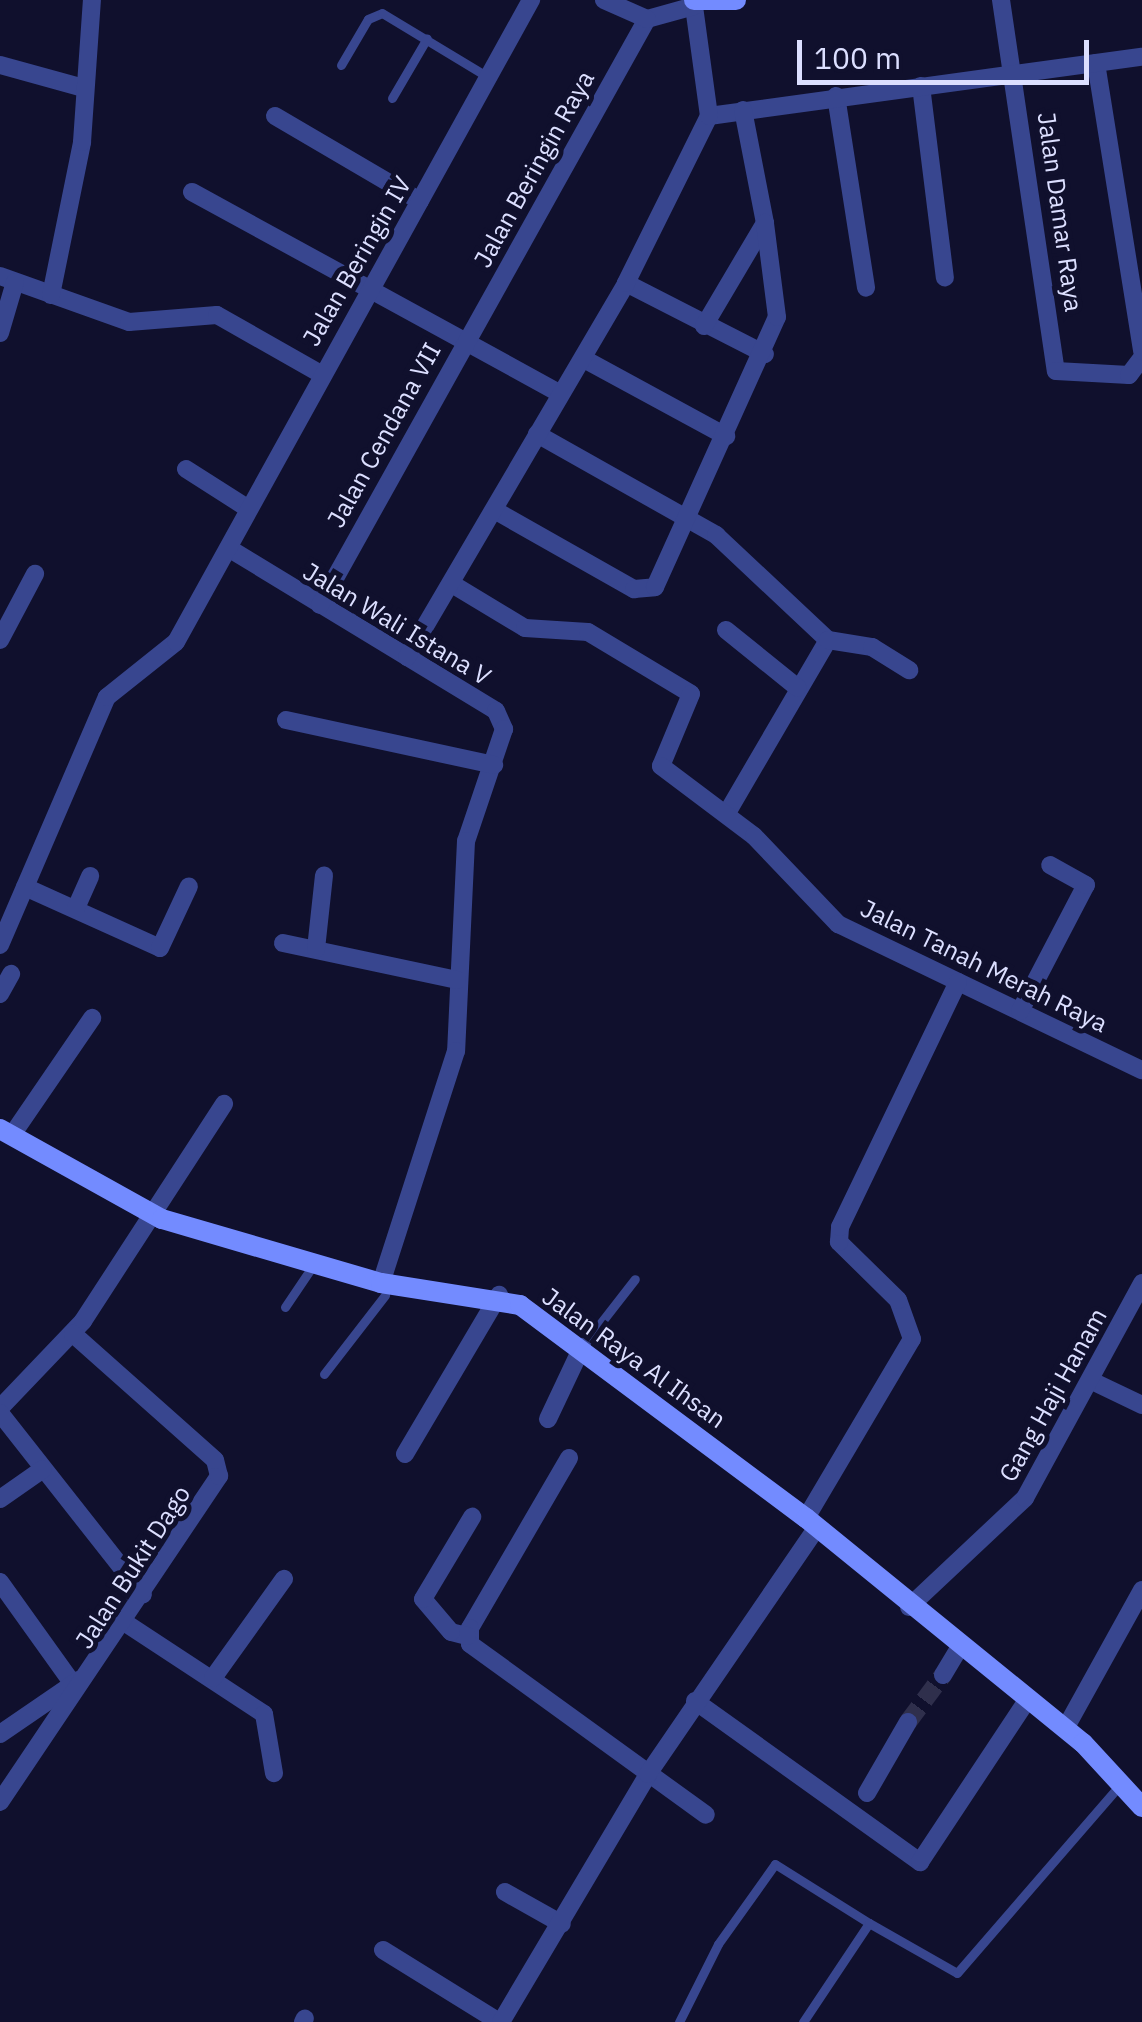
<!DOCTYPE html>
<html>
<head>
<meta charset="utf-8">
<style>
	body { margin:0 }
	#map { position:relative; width:1142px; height:2022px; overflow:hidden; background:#10102d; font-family:"IBM Plex Sans",sans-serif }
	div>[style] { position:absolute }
	.street-tunnel>* { height:18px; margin-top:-9px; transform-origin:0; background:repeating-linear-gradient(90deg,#2f2f4c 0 18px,transparent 0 27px) }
	.lane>* { height:9px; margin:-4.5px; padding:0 4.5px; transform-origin:4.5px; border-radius:4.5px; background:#38468f }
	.street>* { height:18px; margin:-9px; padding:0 9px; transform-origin:9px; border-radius:9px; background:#38468f }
	.secondary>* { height:20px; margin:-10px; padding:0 10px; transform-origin:10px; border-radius:10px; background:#738bff }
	span { translate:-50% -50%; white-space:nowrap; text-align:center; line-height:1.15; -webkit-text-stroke:10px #10102d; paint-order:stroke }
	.street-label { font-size:25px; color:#dcdfff }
	.scale { position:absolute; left:797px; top:40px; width:292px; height:45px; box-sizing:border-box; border:5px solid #dcdfff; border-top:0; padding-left:12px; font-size:30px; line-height:35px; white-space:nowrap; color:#dcdfff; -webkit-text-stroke:8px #10102d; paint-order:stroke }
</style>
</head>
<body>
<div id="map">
	<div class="street-tunnel">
		<div style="left:908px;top:1722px;width:59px;rotate:-53.3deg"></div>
	</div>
	<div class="lane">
		<div style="left:341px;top:65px;width:53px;rotate:-59.6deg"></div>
		<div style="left:368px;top:19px;width:15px;rotate:-23deg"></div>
		<div style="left:382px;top:13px;width:124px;rotate:31.1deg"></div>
		<div style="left:392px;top:98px;width:69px;rotate:-59.7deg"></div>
		<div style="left:285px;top:1307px;width:52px;rotate:-56deg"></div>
		<div style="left:582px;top:1347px;width:86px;rotate:-52.1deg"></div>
		<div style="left:324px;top:1374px;width:100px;rotate:-52.3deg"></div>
		<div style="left:679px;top:2022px;width:87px;rotate:-63.4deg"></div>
		<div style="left:718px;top:1944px;width:98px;rotate:-54.5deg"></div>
		<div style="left:775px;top:1864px;width:111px;rotate:32.1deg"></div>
		<div style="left:803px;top:2022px;width:119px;rotate:-56.3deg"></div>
		<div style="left:869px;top:1923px;width:101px;rotate:29.6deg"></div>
		<div style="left:957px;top:1973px;width:247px;rotate:-49.1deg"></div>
	</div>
	<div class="street">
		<div style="left:1001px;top:0;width:375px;rotate:81.6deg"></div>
		<div style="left:1056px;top:371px;width:73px;rotate:3.1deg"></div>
		<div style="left:1129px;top:375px;width:21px;rotate:-53deg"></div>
		<div style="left:1096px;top:63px;width:292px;rotate:80.9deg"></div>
		<div style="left:0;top:65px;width:83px;rotate:15.4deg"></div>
		<div style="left:921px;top:86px;width:193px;rotate:82.9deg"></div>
		<div style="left:836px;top:96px;width:194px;rotate:81.1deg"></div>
		<div style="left:275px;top:116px;width:168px;rotate:30.4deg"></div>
		<div style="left:709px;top:116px;width:437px;rotate:-7.8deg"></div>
		<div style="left:192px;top:192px;width:415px;rotate:28.7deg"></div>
		<div style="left:0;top:276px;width:137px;rotate:19.6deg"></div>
		<div style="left:129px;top:322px;width:88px;rotate:-4.5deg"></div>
		<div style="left:217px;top:315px;width:120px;rotate:29.6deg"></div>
		<div style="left:626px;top:283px;width:156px;rotate:27.1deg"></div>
		<div style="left:51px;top:295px;width:156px;rotate:-78.5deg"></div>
		<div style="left:82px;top:142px;width:142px;rotate:-86deg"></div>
		<div style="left:704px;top:326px;width:120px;rotate:-59.4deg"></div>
		<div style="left:765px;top:223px;width:115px;rotate:-101deg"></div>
		<div style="left:0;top:333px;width:53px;rotate:-73.6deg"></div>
		<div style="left:584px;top:359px;width:162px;rotate:28.5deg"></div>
		<div style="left:537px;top:434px;width:206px;rotate:29.4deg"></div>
		<div style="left:716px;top:535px;width:154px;rotate:43.2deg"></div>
		<div style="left:828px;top:640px;width:200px;rotate:120.3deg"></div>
		<div style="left:186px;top:469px;width:69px;rotate:32.5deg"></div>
		<div style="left:496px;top:511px;width:159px;rotate:29.5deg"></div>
		<div style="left:634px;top:589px;width:21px;rotate:-5deg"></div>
		<div style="left:655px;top:587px;width:296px;rotate:-65.7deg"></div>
		<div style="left:777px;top:317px;width:95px;rotate:-97.3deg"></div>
		<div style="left:230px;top:549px;width:311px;rotate:31.3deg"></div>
		<div style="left:496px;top:711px;width:20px;rotate:66deg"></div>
		<div style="left:504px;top:729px;width:118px;rotate:108.7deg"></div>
		<div style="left:466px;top:841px;width:210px;rotate:92.7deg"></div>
		<div style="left:456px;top:1051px;width:244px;rotate:107.9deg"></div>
		<div style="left:452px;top:584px;width:85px;rotate:31.1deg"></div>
		<div style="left:525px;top:628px;width:63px;rotate:3.6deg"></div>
		<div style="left:588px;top:632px;width:120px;rotate:31deg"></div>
		<div style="left:691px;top:694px;width:78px;rotate:112.6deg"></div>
		<div style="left:661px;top:766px;width:116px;rotate:37deg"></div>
		<div style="left:754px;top:836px;width:122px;rotate:46.3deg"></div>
		<div style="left:838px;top:924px;width:337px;rotate:25.7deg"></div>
		<div style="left:320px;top:605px;width:671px;rotate:-60.84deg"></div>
		<div style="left:726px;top:630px;width:92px;rotate:38.9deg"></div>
		<div style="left:0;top:640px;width:75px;rotate:-62.1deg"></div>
		<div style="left:828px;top:640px;width:45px;rotate:9deg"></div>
		<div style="left:872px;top:647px;width:44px;rotate:31.9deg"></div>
		<div style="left:407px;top:657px;width:433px;rotate:-59.6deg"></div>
		<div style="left:626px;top:283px;width:186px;rotate:-63.6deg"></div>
		<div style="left:709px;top:116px;width:111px;rotate:-97.8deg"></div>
		<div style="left:694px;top:6px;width:49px;rotate:164.5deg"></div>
		<div style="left:647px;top:19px;width:47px;rotate:-156.2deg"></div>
		<div style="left:286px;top:720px;width:213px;rotate:12.2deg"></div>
		<div style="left:25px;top:887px;width:148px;rotate:24.3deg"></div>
		<div style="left:160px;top:948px;width:68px;rotate:-64.9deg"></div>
		<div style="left:76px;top:908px;width:35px;rotate:-66deg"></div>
		<div style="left:283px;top:943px;width:178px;rotate:12deg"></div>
		<div style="left:0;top:945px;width:270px;rotate:-66.7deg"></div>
		<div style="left:107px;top:697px;width:88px;rotate:-38.6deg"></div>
		<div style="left:176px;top:642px;width:734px;rotate:-61.06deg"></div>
		<div style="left:316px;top:949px;width:74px;rotate:-83.8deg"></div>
		<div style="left:0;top:994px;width:23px;rotate:-61deg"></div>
		<div style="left:1020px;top:1011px;width:142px;rotate:-62.4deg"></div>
		<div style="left:1086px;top:885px;width:41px;rotate:-150.9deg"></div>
		<div style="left:12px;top:1135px;width:142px;rotate:-55.6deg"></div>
		<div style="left:1094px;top:1382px;width:53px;rotate:25.6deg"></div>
		<div style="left:0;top:1408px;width:120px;rotate:-46.3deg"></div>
		<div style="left:83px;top:1321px;width:259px;rotate:-57deg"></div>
		<div style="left:0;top:1413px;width:231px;rotate:51.8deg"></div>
		<div style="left:548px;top:1419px;width:80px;rotate:-64.7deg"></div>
		<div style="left:405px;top:1454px;width:185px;rotate:-59.4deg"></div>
		<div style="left:569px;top:1458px;width:197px;rotate:120.2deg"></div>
		<div style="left:470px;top:1628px;width:16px;rotate:90deg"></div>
		<div style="left:470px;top:1644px;width:291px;rotate:35.9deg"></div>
		<div style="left:0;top:1499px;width:52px;rotate:-34.9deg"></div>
		<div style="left:806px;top:1518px;width:208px;rotate:-59.4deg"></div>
		<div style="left:912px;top:1339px;width:41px;rotate:-109.7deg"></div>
		<div style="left:898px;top:1300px;width:83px;rotate:-135.5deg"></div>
		<div style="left:839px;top:1242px;width:15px;rotate:-86deg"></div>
		<div style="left:840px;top:1227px;width:272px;rotate:-64.3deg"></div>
		<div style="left:0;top:1582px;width:122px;rotate:54.4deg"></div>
		<div style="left:909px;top:1607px;width:159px;rotate:-43.2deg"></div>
		<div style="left:1025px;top:1498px;width:245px;rotate:-61.4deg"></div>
		<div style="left:127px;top:1624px;width:164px;rotate:33.3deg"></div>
		<div style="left:264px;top:1714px;width:60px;rotate:80.4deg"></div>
		<div style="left:467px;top:1636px;width:16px;rotate:-166deg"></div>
		<div style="left:451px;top:1632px;width:43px;rotate:-130.3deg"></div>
		<div style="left:423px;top:1599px;width:96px;rotate:-59.1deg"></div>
		<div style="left:943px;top:1675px;width:31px;rotate:-59deg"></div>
		<div style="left:213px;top:1678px;width:122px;rotate:-54.4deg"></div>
		<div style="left:695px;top:1701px;width:277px;rotate:35.6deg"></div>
		<div style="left:920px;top:1862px;width:196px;rotate:-56.5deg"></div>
		<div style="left:1065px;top:1729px;width:159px;rotate:-61deg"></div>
		<div style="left:0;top:1734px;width:96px;rotate:-34.4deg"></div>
		<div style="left:867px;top:1793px;width:82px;rotate:-60deg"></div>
		<div style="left:0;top:1802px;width:393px;rotate:-56.1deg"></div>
		<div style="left:219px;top:1476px;width:16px;rotate:-104deg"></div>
		<div style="left:215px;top:1460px;width:190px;rotate:-138.4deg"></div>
		<div style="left:505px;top:1892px;width:65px;rotate:29.3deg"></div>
		<div style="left:383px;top:1950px;width:137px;rotate:31.8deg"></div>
		<div style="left:303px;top:2022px;width:4px;rotate:-63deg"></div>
		<div style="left:501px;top:2022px;width:288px;rotate:-59.3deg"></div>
		<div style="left:648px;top:1774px;width:299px;rotate:-55.6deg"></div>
	</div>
	<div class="secondary">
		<div style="left:694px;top:0;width:42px"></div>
		<div style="left:0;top:1129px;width:185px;rotate:29.1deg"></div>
		<div style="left:162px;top:1219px;width:228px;rotate:16.3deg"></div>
		<div style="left:381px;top:1283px;width:141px;rotate:9deg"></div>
		<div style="left:520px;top:1305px;width:357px;rotate:36.7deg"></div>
		<div style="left:806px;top:1518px;width:357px;rotate:39.1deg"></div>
		<div style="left:1083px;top:1743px;width:87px;rotate:47.3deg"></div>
	</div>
	<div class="street-label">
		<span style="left:534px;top:169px;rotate:-61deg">Jalan Beringin Raya</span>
		<span style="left:1060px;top:212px;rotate:82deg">Jalan Damar Raya</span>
		<span style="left:357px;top:261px;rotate:-60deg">Jalan Beringin IV</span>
		<span style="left:384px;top:435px;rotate:-61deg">Jalan Cendana VII</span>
		<span style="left:397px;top:624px;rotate:31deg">Jalan Wali Istana V</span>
		<span style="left:984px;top:966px;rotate:26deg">Jalan Tanah Merah Raya</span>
		<span style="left:634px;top:1358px;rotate:36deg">Jalan Raya Al Ihsan</span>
		<span style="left:1053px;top:1395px;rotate:-61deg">Gang Haji Hanam</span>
		<span style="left:133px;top:1567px;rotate:-57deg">Jalan Bukit Dago</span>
	</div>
	<div class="scale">100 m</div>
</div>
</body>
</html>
